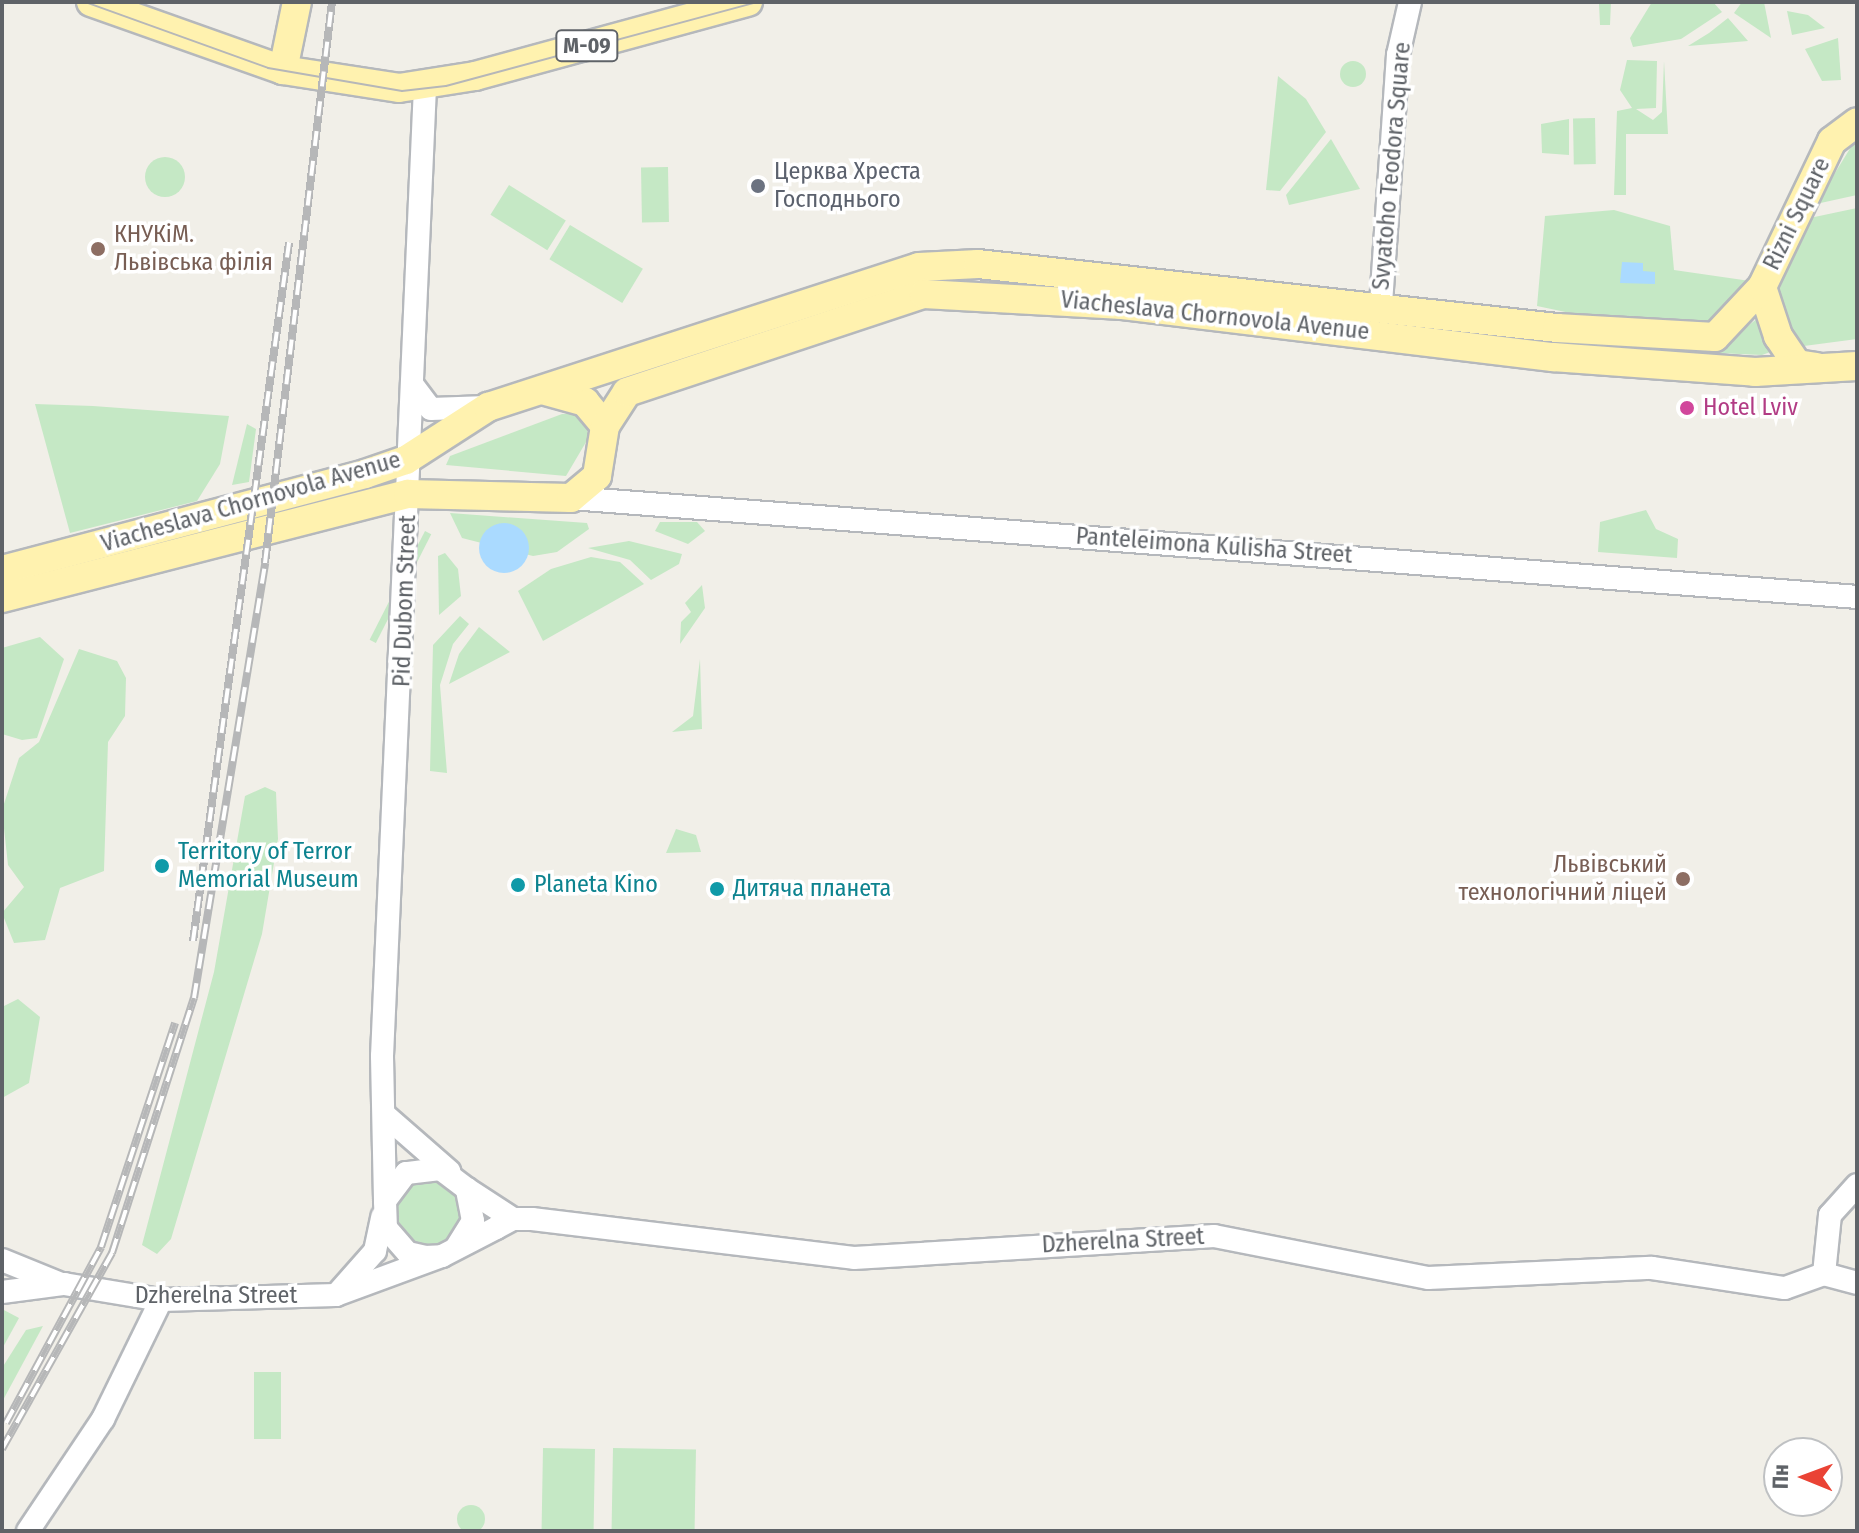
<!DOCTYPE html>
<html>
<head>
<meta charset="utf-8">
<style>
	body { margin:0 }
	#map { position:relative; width:1859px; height:1533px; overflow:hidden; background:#f1efe8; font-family:"Fira Sans Condensed",sans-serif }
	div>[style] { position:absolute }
	.green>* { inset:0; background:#c5e8c5; transform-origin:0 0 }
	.round { border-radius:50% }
	.water>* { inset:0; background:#aadaff }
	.roads { filter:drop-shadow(2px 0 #b5b8bc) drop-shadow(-2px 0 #b5b8bc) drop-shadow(0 2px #b5b8bc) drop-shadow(0 -2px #b5b8bc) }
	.minor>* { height:22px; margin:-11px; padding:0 11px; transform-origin:11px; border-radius:11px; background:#fff }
	.major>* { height:28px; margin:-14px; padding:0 14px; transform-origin:14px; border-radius:14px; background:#fff2af }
	.tram>* { height:2px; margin:-1px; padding:0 1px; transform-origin:1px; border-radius:1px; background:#b6b7b8 }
	.rail>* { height:8px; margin-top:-4px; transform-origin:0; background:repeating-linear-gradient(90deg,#fff 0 15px,#b6b7b8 0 30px); box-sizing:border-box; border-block:2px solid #b6b7b8 }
	.dots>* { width:22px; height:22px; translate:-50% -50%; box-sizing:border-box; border:4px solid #fff; border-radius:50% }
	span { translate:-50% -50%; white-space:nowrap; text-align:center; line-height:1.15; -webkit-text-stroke:7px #fff; paint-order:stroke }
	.shield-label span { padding:2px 6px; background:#fff; border:2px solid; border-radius:6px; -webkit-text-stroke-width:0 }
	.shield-label { font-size:22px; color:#5f6368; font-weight:700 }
	.street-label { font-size:24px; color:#5f6368 }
	.worship-label { font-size:24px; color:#5b616d }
	.left { translate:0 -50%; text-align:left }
	.education-label { font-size:24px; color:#785e54 }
	.right { translate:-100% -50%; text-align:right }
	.hotel-label { font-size:24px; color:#b23c85 }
	.culture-label { font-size:24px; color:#0d838f }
	.frame { position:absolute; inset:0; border:4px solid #5f6368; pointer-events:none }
	.north { position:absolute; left:1763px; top:1437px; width:80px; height:80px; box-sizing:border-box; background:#fff; border:2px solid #bfc1c3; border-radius:50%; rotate:271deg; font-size:22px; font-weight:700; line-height:32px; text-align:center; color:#5f6368 }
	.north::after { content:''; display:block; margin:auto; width:28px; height:36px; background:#ea4335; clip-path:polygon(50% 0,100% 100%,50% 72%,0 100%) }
</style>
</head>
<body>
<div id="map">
	<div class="green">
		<div style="clip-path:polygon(1530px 2px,1611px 2px,1610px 25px,1600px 25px,1599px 4px)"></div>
		<div style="clip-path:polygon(1652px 2px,1713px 2px,1722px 12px,1681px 39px,1633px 47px,1630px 38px)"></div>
		<div style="clip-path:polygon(1742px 2px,1764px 2px,1771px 38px,1734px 13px)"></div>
		<div style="clip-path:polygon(1787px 11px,1808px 15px,1825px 28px,1792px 35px)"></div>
		<div style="clip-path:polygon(1728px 18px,1748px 41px,1688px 46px,1709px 33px)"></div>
		<div style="clip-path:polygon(1838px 38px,1841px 80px,1822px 81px,1805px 49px)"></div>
		<div style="clip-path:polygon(1627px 60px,1657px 61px,1656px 108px,1636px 109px,1653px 120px,1662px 112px,1664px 61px,1668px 134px,1626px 134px,1626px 195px,1614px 195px,1617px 111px,1632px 108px,1620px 90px)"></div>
		<div class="round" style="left:1340px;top:61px;width:26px;height:26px"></div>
		<div style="clip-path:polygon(1278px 76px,1306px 99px,1326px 132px,1280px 191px,1266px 190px)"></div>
		<div style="left:1595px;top:118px;width:46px;height:22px;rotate:89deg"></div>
		<div style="clip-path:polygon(1569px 119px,1569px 155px,1542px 153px,1541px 124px)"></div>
		<div style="clip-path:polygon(1331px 139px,1360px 189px,1289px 205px,1286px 195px)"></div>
		<div style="clip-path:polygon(1857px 140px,1857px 195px,1816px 204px,1854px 142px)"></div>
		<div class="round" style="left:145px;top:157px;width:40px;height:40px"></div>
		<div style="left:668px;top:167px;width:55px;height:27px;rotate:89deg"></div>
		<div style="left:509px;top:185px;width:67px;height:35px;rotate:32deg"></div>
		<div style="clip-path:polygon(1857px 208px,1857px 339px,1804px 346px,1791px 337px,1775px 287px,1805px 219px)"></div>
		<div style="clip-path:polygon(1614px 210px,1670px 226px,1674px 270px,1757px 282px,1727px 326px,1632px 326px,1537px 306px,1545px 216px)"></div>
		<div style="left:570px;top:225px;width:85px;height:40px;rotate:31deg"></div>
		<div style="clip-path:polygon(1758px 318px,1773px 351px,1762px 355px,1560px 346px,1721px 347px)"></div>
		<div style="clip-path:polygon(35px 404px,93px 406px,229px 416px,220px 464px,197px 501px,70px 533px)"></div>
		<div style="clip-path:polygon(562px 414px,583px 414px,589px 437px,566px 476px,446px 465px,450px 456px)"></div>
		<div style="clip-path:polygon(247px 424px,256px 429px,249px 482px,232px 485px)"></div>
		<div style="clip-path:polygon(1646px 510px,1656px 529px,1678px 539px,1677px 558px,1598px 552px,1600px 522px)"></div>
		<div style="clip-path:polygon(450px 513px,587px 523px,589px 529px,557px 552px,533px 556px,462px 538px)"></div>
		<div style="clip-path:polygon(660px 522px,697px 522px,705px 531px,688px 544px,655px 531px)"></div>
		<div style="left:425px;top:531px;width:7px;height:122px;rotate:27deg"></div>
		<div style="clip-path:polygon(629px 541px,682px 554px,679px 564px,651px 580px,630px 560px,588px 548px)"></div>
		<div style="clip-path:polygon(445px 553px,458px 569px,461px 596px,439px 615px,438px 556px)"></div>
		<div style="clip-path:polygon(591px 557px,620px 562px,644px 584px,543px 641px,518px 591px,551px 569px)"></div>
		<div style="clip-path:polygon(702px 585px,705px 608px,680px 644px,681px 622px,691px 612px,685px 603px)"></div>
		<div style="clip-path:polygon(460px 616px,469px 624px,453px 644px,440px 685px,447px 773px,430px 771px,433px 645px)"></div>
		<div style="clip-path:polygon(479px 627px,510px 652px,449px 684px,459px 654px)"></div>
		<div style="clip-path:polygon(40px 637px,64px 659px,37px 738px,22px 740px,2px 734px,2px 648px)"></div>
		<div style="clip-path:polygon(79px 649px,117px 661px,126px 678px,125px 716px,108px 742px,104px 871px,60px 888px,45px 940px,14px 943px,2px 913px,24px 887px,8px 865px,2px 810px,19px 758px,39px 742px)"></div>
		<div style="clip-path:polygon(700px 659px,702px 729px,672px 732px,693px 716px)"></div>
		<div style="clip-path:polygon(265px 787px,276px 792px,278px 839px,262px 934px,171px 1239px,157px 1254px,142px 1245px,214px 972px,245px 796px)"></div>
		<div style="clip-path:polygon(676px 829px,696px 835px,701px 852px,666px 853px)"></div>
		<div style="clip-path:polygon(18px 999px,40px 1017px,29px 1083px,2px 1098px,2px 1007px)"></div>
		<div class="round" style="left:395px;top:1180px;width:66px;height:66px"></div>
		<div style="clip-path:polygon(2px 1309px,19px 1318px,2px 1349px)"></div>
		<div style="clip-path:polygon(43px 1326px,2px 1402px,2px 1368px,26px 1330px)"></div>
		<div style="left:254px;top:1372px;width:27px;height:67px"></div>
		<div style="left:543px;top:1448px;width:52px;height:83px;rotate:1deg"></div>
		<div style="left:613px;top:1448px;width:83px;height:83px;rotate:1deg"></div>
		<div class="round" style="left:457px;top:1505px;width:28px;height:28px"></div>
	</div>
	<div class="water">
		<div style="clip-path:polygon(1622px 262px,1643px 263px,1643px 271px,1655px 272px,1655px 284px,1620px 283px)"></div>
		<div class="round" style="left:479px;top:523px;width:50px;height:50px"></div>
	</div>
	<div class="roads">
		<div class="minor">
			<div style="left:1381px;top:304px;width:250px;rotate:-86.1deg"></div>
			<div style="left:1398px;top:55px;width:54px;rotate:-77.2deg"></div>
			<div style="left:412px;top:384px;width:31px;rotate:53deg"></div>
			<div style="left:431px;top:409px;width:56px;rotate:-2deg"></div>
			<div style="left:571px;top:498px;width:1290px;rotate:4.4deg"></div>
			<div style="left:386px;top:1116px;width:84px;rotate:41.1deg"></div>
			<div style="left:467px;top:1189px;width:55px;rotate:33.1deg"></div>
			<div style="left:385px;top:1200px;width:144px;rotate:-91.2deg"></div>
			<div style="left:382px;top:1056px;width:969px;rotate:-87.46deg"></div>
			<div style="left:456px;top:1248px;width:32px;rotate:-58deg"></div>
			<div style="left:473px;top:1221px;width:33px;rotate:-101deg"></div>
			<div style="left:467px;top:1189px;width:34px;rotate:-143deg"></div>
			<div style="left:440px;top:1169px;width:34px;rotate:173deg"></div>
			<div style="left:406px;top:1173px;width:35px;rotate:127deg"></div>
			<div style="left:385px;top:1201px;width:27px;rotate:88deg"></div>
			<div style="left:386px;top:1228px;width:33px;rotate:49deg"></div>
			<div style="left:408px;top:1253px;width:17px;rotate:13deg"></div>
			<div style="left:425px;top:1257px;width:17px;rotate:-3deg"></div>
			<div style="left:442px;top:1256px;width:61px;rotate:-27.4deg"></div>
			<div style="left:496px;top:1228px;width:19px;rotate:-28deg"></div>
			<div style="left:513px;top:1219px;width:19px"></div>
			<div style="left:532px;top:1219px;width:324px;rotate:6.9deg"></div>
			<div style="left:854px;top:1258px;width:361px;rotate:-3.5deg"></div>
			<div style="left:1214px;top:1236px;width:218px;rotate:11.1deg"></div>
			<div style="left:1428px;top:1278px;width:224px;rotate:-2.6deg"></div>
			<div style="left:1652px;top:1268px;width:134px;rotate:8.6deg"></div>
			<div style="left:1785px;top:1288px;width:41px;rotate:-19.7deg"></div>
			<div style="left:2px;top:1260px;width:61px;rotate:22deg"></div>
			<div style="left:1824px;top:1274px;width:59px;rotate:-84.2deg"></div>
			<div style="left:1830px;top:1215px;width:40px;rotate:-48deg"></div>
			<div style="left:1824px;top:1274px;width:34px;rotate:15deg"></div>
			<div style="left:2px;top:1292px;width:63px;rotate:-7.4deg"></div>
			<div style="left:64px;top:1284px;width:98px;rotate:9.4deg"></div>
			<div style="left:161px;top:1300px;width:175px;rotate:-1.6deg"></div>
			<div style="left:336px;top:1295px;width:110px;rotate:-20.3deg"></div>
			<div style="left:337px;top:1294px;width:57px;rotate:-48.5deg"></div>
			<div style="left:375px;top:1251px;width:35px;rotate:-78deg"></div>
			<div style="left:28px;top:1531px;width:135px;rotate:-56.2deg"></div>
			<div style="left:103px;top:1419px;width:132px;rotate:-64deg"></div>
		</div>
		<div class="major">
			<div style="left:91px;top:2px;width:204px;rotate:19.5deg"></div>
			<div style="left:283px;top:70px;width:117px;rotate:8.8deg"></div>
			<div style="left:399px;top:88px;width:77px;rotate:-9deg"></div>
			<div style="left:475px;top:76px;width:283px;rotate:-15.2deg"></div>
			<div style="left:283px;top:70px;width:69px;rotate:-78.4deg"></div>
			<div style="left:1762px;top:287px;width:52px;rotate:71.9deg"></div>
			<div style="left:1778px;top:336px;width:34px;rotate:56deg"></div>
			<div style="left:1797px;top:364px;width:20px;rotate:9deg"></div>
			<div style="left:542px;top:390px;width:45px;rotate:15.6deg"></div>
			<div style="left:585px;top:402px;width:31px;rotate:50deg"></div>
			<div style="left:2px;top:570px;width:375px;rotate:-14.8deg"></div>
			<div style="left:365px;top:474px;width:43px;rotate:-18.9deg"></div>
			<div style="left:406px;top:460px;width:98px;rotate:-32.9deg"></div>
			<div style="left:488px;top:407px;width:453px;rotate:-18deg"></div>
			<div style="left:919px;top:267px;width:59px;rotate:-2.9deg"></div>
			<div style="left:978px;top:264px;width:583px;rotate:6.31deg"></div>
			<div style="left:1557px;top:328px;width:158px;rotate:3.3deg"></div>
			<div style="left:1715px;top:337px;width:69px;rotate:-46.8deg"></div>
			<div style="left:1762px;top:287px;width:162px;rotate:-64.4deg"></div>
			<div style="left:1832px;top:141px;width:31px;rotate:-37deg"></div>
			<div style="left:2px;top:598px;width:419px;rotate:-14.4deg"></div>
			<div style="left:408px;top:494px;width:163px;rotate:1.4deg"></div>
			<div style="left:571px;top:498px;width:34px;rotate:-40deg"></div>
			<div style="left:597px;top:476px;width:51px;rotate:-80.9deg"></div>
			<div style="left:605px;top:426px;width:40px;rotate:-57.1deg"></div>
			<div style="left:627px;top:392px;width:313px;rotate:-18.3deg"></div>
			<div style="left:924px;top:294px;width:198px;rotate:3.2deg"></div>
			<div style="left:1122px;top:305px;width:434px;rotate:6.9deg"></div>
			<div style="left:1553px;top:357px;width:203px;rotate:4.2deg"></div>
			<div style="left:1755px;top:372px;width:102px;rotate:-3.4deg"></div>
		</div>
	</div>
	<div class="tram">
		<div style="left:85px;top:2px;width:195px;rotate:19.8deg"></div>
		<div style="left:268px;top:68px;width:136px;rotate:9.7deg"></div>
		<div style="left:402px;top:91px;width:44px;rotate:-6.5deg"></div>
		<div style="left:446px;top:86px;width:323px;rotate:-15.1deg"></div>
	</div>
	<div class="rail">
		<div style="left:193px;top:941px;width:705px;rotate:-82.17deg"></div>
		<div style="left:6px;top:1423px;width:200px;rotate:-61.6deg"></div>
		<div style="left:101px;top:1247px;width:236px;rotate:-71.7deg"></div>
		<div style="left:2px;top:1449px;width:225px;rotate:-60.7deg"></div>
		<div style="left:112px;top:1253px;width:268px;rotate:-72.2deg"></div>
		<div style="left:194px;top:998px;width:441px;rotate:-80.7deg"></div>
		<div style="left:265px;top:563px;width:565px;rotate:-83.19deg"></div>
	</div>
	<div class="dots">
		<div style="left:758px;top:186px;background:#6b7280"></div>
		<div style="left:98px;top:249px;background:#8d6e63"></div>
		<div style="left:1687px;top:408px;background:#d1479c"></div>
		<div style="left:162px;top:866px;background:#0f9aa8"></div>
		<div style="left:1683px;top:879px;background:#8d6e63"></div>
		<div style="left:518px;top:885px;background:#0f9aa8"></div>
		<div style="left:717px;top:889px;background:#0f9aa8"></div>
	</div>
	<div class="shield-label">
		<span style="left:587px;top:46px">М-09</span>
	</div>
	<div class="street-label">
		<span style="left:1392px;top:166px;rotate:-85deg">Svyatoho Teodora Square</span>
		<span style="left:1797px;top:214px;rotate:-64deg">Rizni Square</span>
		<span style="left:1215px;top:316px;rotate:6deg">Viacheslava Chornovola Avenue</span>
		<span style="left:251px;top:502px;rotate:-16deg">Viacheslava Chornovola Avenue</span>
		<span style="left:1214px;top:546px;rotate:4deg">Panteleimona Kulisha Street</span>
		<span style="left:405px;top:601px;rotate:-88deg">Pid Dubom Street</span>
		<span style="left:1123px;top:1241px;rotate:-3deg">Dzherelna Street</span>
		<span style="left:216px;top:1296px">Dzherelna Street</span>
	</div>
	<div class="worship-label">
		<span class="left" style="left:774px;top:186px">Церква Хреста<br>Господнього</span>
	</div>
	<div class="education-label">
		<span class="left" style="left:114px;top:249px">КНУКіМ.<br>Львівська філія</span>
		<span class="right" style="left:1667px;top:879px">Львівський<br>технологічний ліцей</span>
	</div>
	<div class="hotel-label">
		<span class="left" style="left:1703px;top:408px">Hotel Lviv</span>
	</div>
	<div class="culture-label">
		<span class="left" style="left:178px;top:866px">Territory of Terror<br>Memorial Museum</span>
		<span class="left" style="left:534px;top:885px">Planeta Kino</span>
		<span class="left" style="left:733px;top:889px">Дитяча планета</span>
	</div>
	<div class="frame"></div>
	<div class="north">Пн</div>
</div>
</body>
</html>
